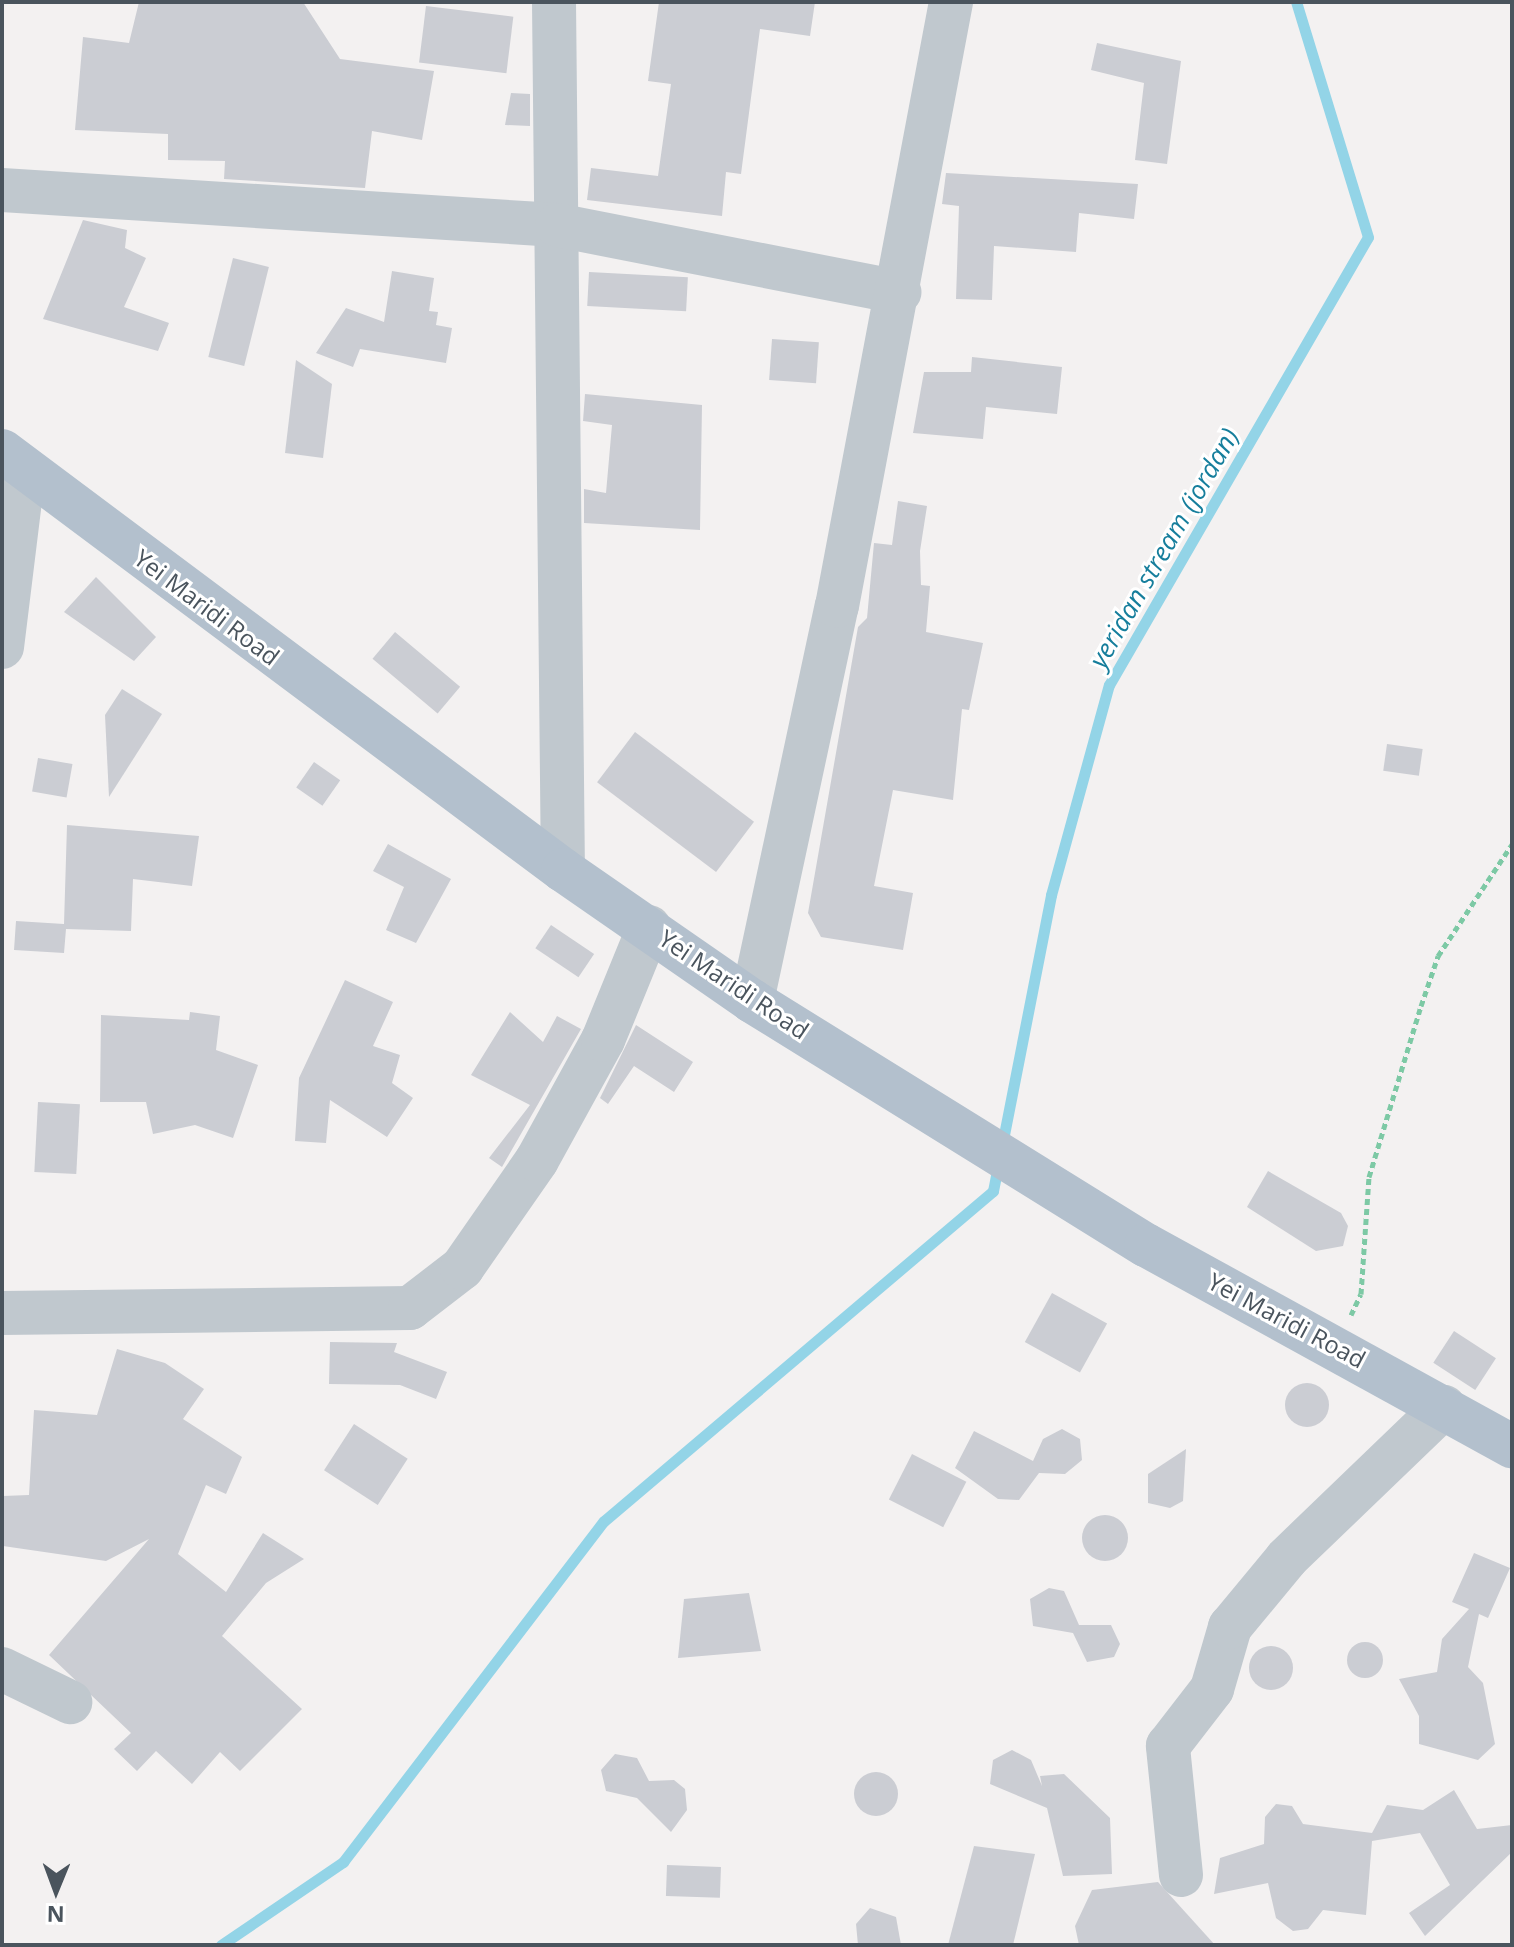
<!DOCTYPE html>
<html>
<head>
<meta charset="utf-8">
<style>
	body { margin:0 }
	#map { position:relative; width:1514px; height:1947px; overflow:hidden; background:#f3f1f1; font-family:"Open Sans",sans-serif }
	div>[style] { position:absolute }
	.stream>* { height:11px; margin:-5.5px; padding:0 5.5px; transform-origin:5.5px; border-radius:5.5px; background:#93d4e7 }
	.building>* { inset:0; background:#cbcdd3; transform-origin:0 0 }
	.round { border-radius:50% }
	.path>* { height:5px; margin-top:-2.5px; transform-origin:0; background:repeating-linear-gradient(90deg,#7dc9a5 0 6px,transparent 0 10px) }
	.minor>* { height:44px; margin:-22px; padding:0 22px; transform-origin:22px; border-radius:22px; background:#c0c8ce }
	.major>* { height:44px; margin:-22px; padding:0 22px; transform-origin:22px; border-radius:22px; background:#b3c0cd }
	span { translate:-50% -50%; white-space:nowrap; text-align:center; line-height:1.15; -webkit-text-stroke:6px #fff; paint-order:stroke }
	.street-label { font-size:24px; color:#4a545d }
	.water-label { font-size:26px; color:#167e9c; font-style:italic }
	.frame { position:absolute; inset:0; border:4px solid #4a545d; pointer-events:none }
	.north { position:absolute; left:16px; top:1851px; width:80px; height:80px; -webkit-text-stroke:6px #fff; paint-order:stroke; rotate:181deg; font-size:22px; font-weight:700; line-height:32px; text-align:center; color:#4a545d }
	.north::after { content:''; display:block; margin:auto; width:28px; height:36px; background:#4a545d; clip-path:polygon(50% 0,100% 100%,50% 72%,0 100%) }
</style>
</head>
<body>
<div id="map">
	<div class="stream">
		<div style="left:1002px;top:1145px;width:255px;rotate:-78.9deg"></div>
		<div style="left:1051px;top:895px;width:218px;rotate:-74.6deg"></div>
		<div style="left:1109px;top:685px;width:517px;rotate:-59.97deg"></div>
		<div style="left:1368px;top:237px;width:246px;rotate:-107deg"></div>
		<div style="left:221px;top:1945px;width:148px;rotate:-34.2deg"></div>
		<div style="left:343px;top:1862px;width:429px;rotate:-52.6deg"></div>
		<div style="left:604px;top:1521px;width:510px;rotate:-40.31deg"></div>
		<div style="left:993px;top:1191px;width:25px;rotate:-79deg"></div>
	</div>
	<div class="building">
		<div style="clip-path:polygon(139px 2px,303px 2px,340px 59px,434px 71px,422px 140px,372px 131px,365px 188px,224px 179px,225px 161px,168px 160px,168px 134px,75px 130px,83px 37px,129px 43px)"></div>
		<div style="clip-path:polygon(659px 2px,815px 2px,810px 36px,760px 29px,741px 174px,726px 172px,722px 216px,587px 200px,591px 168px,658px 176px,671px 84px,648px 81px)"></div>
		<div style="left:426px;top:6px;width:88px;height:57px;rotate:7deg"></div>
		<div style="clip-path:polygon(1097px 43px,1181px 61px,1167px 164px,1135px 160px,1144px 83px,1091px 70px)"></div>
		<div style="clip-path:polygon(511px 93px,530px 94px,530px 126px,505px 125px)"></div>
		<div style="clip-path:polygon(946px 173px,1138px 184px,1134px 219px,1079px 213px,1076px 252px,994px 246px,992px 300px,956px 299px,959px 206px,942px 204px)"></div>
		<div style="clip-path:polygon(83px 220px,127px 230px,125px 248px,146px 258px,124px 307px,169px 323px,158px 351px,43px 319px)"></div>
		<div style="left:233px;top:258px;width:37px;height:102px;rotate:14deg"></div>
		<div style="clip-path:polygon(392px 271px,434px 278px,429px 311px,438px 312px,436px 325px,452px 328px,446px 363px,360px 349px,353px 367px,316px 353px,346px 308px,384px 322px)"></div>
		<div style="left:589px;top:272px;width:99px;height:34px;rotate:3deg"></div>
		<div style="left:772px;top:339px;width:47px;height:41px;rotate:4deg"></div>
		<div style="clip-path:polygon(972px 357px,1062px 367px,1057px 414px,986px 407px,983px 439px,913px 433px,924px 372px,971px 372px)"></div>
		<div style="clip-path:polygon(296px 360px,332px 384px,323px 458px,285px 453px)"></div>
		<div style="clip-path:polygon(585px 394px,702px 405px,700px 530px,584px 523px,584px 489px,606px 493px,612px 425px,583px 421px)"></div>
		<div style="clip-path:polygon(898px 501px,927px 506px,920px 551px,921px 585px,930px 586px,926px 632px,983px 643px,969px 710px,962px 709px,953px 800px,893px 790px,874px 886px,913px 893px,903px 950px,821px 937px,808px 913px,858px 627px,867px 618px,874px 543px,892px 545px)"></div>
		<div style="clip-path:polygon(96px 577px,156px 637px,134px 661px,64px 612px)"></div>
		<div style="left:395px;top:632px;width:85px;height:35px;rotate:40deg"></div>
		<div style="clip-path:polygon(122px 689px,162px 714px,109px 797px,105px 715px)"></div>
		<div style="left:635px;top:732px;width:149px;height:63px;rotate:37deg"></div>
		<div style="left:1387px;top:744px;width:36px;height:27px;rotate:8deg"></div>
		<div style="left:38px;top:758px;width:35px;height:34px;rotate:10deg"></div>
		<div style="left:314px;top:762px;width:32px;height:31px;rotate:35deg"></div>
		<div style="clip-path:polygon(67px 825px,199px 836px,192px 886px,133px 879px,131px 931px,66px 929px,64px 953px,14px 950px,16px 921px,64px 924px)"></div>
		<div style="clip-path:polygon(388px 844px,451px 879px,416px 943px,386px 930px,404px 887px,373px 871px)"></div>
		<div style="left:551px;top:925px;width:52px;height:28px;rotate:34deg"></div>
		<div style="clip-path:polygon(345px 980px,393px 1002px,373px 1046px,400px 1055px,392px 1083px,413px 1098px,387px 1137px,330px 1100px,326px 1143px,295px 1141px,299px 1078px)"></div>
		<div style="clip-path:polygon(190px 1012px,220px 1016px,216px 1050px,258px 1065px,233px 1138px,195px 1125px,153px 1134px,146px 1102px,100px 1102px,101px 1015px,189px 1020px)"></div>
		<div style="clip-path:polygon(510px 1012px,543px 1042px,557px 1016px,581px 1029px,502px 1167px,489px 1158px,530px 1105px,471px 1075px)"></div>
		<div style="clip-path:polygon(636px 1025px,693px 1062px,674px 1092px,634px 1066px,608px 1104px,600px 1098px)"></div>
		<div style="left:38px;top:1102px;width:42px;height:70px;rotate:3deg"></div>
		<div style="clip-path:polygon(1268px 1171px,1341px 1213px,1348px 1226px,1343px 1246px,1316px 1251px,1247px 1207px)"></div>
		<div style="left:1052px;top:1293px;width:63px;height:56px;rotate:29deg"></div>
		<div style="left:1454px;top:1331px;width:50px;height:38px;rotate:33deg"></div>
		<div style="clip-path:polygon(330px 1342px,397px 1343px,394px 1352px,447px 1372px,436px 1399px,400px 1385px,329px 1384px)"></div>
		<div style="clip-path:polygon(117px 1349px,165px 1363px,204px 1389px,183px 1419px,242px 1457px,226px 1494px,206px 1485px,178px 1554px,226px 1592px,263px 1533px,304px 1559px,266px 1583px,222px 1636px,302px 1709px,240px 1771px,220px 1752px,192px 1784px,156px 1751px,137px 1771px,114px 1749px,131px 1733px,49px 1655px,149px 1539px,106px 1561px,3px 1546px,3px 1496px,29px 1495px,34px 1410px,97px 1415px)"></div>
		<div class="round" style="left:1285px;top:1383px;width:44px;height:44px"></div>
		<div style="left:354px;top:1424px;width:64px;height:55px;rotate:33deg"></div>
		<div style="clip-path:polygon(1062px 1429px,1080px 1439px,1082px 1460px,1065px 1474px,1039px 1473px,1019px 1500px,998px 1499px,955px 1468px,974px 1431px,1033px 1461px,1043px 1439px)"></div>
		<div style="clip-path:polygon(1186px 1449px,1183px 1501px,1170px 1508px,1148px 1503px,1148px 1474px)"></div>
		<div style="left:912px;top:1454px;width:61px;height:51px;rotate:27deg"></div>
		<div class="round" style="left:1082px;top:1515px;width:46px;height:46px"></div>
		<div style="clip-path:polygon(1474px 1553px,1510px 1568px,1488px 1618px,1479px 1614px,1468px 1667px,1483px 1683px,1495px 1744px,1478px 1760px,1419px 1744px,1419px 1716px,1399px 1679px,1437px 1672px,1442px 1639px,1469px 1609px,1452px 1602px)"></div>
		<div style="clip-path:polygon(1049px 1588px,1064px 1591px,1079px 1625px,1111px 1625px,1120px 1644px,1114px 1657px,1087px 1662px,1073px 1633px,1033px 1626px,1030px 1599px)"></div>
		<div style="clip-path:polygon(749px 1593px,761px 1651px,678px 1658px,684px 1599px)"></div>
		<div class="round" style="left:1347px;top:1642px;width:36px;height:36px"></div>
		<div class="round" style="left:1249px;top:1646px;width:44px;height:44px"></div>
		<div style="clip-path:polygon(1012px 1750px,1031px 1760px,1042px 1786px,1040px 1776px,1064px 1774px,1110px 1818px,1112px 1874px,1063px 1876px,1047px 1808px,990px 1784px,993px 1760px)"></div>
		<div style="clip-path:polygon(615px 1754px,637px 1758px,649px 1781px,674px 1780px,685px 1789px,687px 1810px,671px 1832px,637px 1798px,606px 1791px,601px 1770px)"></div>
		<div class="round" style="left:854px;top:1772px;width:44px;height:44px"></div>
		<div style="clip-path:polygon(1454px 1790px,1477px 1829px,1512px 1825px,1512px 1852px,1425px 1936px,1409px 1913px,1450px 1885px,1420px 1833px,1372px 1841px,1366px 1915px,1323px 1910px,1308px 1929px,1293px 1931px,1276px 1918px,1268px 1883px,1214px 1894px,1220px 1858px,1264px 1844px,1265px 1817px,1276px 1804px,1292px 1806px,1303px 1824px,1372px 1833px,1387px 1805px,1423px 1810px)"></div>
		<div style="clip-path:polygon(974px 1846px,1035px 1854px,1013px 1945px,948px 1945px)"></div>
		<div style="left:667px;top:1865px;width:54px;height:31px;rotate:2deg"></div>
		<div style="clip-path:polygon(1158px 1882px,1215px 1945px,1079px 1945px,1075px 1926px,1092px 1890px)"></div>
		<div style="clip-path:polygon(870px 1908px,896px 1917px,901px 1945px,858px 1945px,856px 1924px)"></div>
	</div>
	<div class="path">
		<div style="left:1351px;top:1315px;width:23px;rotate:-65deg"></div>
		<div style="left:1361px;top:1294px;width:117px;rotate:-86.1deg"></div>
		<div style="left:1369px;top:1177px;width:179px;rotate:-73.1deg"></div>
		<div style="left:1421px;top:1006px;width:53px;rotate:-71.2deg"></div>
		<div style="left:1438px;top:956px;width:134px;rotate:-56.5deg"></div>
	</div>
	<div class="minor">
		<div style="left:554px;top:2px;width:868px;rotate:89.41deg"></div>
		<div style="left:2px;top:190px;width:556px;rotate:3.61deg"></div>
		<div style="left:557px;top:225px;width:349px;rotate:11.1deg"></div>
		<div style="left:2px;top:647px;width:180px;rotate:-83deg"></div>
		<div style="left:752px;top:1001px;width:404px;rotate:-77.9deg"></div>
		<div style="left:837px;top:606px;width:615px;rotate:-79.31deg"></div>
		<div style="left:2px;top:1313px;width:408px;rotate:-0.7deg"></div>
		<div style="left:410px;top:1308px;width:66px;rotate:-37.6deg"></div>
		<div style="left:462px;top:1268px;width:131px;rotate:-55.2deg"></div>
		<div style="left:537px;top:1160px;width:137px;rotate:-61.2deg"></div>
		<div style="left:603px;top:1040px;width:122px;rotate:-67.8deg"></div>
		<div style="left:2px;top:1669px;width:76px;rotate:25.9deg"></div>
		<div style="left:1181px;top:1875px;width:130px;rotate:-95.8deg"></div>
		<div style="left:1168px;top:1746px;width:72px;rotate:-52.3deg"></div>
		<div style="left:1212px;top:1689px;width:65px;rotate:-73.8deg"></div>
		<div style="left:1230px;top:1627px;width:89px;rotate:-50.4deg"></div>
		<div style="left:1287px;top:1558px;width:218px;rotate:-43.9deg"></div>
	</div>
	<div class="major">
		<div style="left:2px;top:451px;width:700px;rotate:36.76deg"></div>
		<div style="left:563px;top:870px;width:230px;rotate:34.7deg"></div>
		<div style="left:752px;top:1001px;width:463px;rotate:31.8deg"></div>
		<div style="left:1146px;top:1245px;width:418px;rotate:28.8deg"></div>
	</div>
	<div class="street-label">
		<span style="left:207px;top:607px;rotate:37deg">Yei Maridi Road</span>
		<span style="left:734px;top:984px;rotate:34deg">Yei Maridi Road</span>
		<span style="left:1287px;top:1320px;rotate:28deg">Yei Maridi Road</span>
	</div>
	<div class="water-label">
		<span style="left:1164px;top:548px;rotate:-60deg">yeridan stream (jordan)</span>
	</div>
	<div class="frame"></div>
	<div class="north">N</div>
</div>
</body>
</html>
